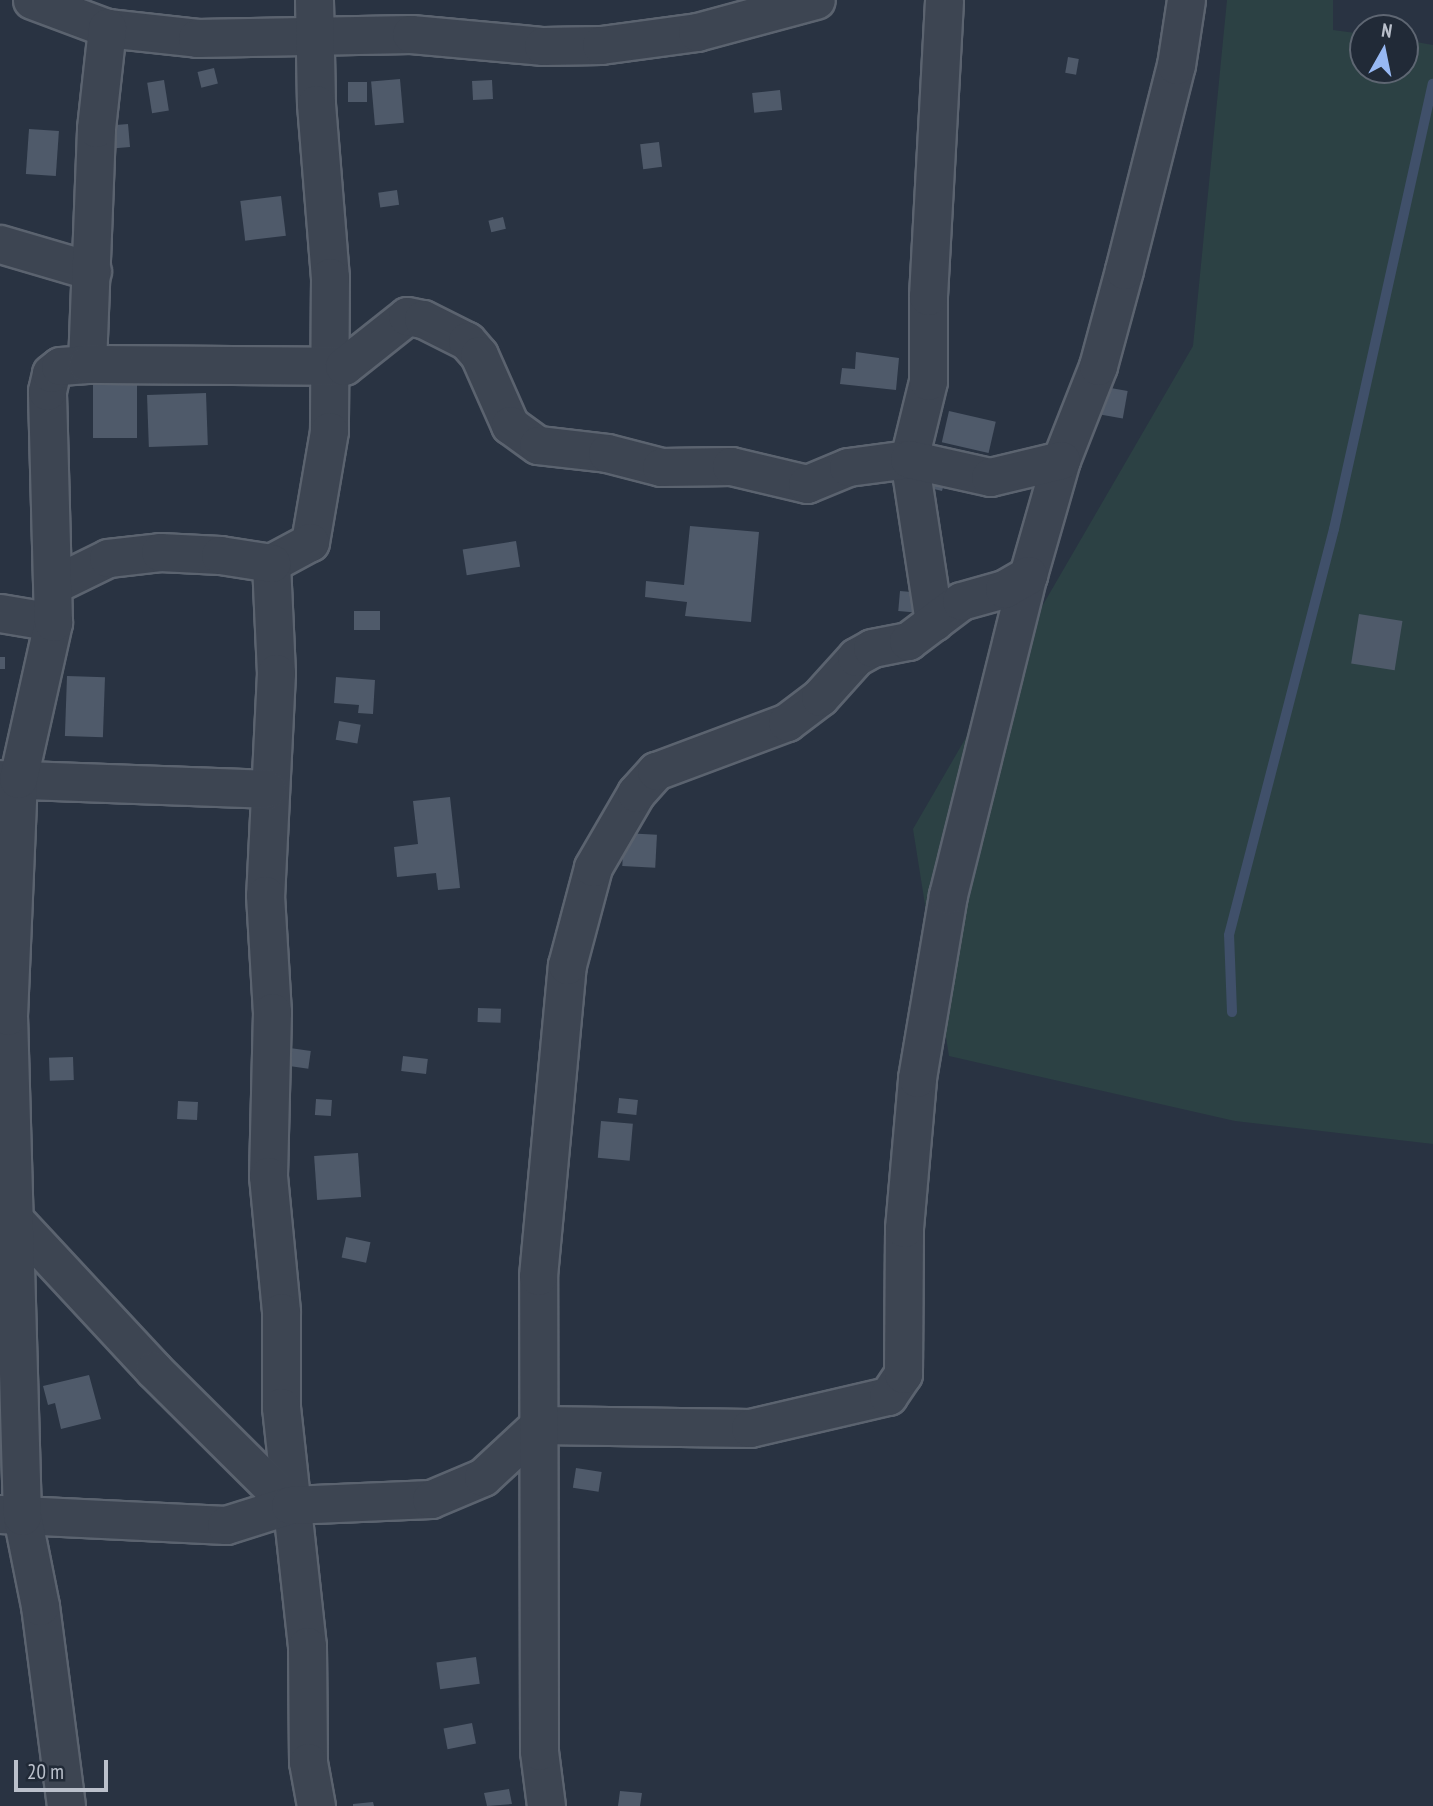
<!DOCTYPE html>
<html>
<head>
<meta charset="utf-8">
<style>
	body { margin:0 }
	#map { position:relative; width:1433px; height:1806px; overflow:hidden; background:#293342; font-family:"PT Sans Narrow",sans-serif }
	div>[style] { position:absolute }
	.green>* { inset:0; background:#2c4144 }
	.stream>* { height:10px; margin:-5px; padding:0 5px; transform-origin:5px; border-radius:5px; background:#40506a }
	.building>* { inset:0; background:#4f5a6a; transform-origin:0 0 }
	.roads { filter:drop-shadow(2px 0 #5b636f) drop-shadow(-2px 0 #5b636f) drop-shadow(0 2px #5b636f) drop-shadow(0 -2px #5b636f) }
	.minor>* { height:37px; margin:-18.5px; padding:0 18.5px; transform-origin:18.5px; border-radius:18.5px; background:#3d4552 }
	span { translate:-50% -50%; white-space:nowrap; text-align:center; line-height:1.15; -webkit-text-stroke:5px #212a37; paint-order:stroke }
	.north { position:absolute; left:1349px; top:14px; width:70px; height:70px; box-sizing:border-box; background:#212a37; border:2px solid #5e6672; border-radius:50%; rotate:9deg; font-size:19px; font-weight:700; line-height:28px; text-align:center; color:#bac0cb }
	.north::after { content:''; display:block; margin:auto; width:24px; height:32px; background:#97b8f3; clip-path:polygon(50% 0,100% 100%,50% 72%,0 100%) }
	.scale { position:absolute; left:14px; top:1760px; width:94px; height:32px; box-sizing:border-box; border:4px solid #bac0cb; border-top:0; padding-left:9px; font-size:21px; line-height:24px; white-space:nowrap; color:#bac0cb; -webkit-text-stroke:5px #212a37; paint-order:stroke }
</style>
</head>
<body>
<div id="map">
	<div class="green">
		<div style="clip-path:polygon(1227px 0,1333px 0,1333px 30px,1363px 34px,1363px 70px,1405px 70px,1405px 40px,1433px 45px,1433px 1144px,1235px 1121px,949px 1056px,913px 829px,1193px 346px)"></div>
	</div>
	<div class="stream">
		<div style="left:1232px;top:1012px;width:77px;rotate:-92.2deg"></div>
		<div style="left:1229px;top:935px;width:419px;rotate:-75.5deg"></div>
		<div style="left:1334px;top:529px;width:456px;rotate:-77.5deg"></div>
	</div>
	<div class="building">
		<div style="left:1068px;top:57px;width:11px;height:16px;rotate:10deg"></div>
		<div style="left:214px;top:68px;width:16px;height:17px;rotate:76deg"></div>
		<div style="left:400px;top:79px;width:44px;height:29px;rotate:85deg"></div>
		<div style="left:164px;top:80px;width:31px;height:17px;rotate:81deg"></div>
		<div style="left:492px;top:80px;width:19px;height:20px;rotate:87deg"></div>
		<div style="left:367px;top:82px;width:20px;height:19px;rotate:90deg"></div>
		<div style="left:780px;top:90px;width:20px;height:28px;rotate:84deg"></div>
		<div style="left:128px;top:124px;width:23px;height:18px;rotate:85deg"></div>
		<div style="left:29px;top:129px;width:30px;height:45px;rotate:4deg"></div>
		<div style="left:659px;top:142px;width:25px;height:19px;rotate:83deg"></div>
		<div style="left:397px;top:190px;width:15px;height:19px;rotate:82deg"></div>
		<div style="left:281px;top:196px;width:40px;height:41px;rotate:83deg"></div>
		<div style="left:503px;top:217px;width:12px;height:15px;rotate:76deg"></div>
		<div style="clip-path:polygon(856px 352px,899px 358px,896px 390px,840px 384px,842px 368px,855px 369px)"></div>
		<div style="left:93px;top:375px;width:44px;height:63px"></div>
		<div style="left:1105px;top:387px;width:23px;height:28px;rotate:10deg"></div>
		<div style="left:206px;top:393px;width:52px;height:59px;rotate:88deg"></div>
		<div style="left:949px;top:411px;width:48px;height:32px;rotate:13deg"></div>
		<div style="clip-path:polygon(946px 476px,942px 491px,918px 485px)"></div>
		<div style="clip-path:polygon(690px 526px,759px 532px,751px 622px,685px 616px,687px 602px,645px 597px,646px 581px,684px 585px)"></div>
		<div style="left:516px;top:541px;width:26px;height:54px;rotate:81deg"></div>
		<div style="left:900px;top:591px;width:23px;height:20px;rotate:5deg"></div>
		<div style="left:354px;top:611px;width:26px;height:19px"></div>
		<div style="left:1359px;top:614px;width:44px;height:50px;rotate:9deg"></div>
		<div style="left:0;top:657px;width:5px;height:12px"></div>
		<div style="left:67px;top:676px;width:38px;height:60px;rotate:2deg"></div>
		<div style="clip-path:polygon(336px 677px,375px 680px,373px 714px,358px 713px,359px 705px,334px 703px)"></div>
		<div style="left:339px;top:721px;width:22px;height:19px;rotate:10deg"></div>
		<div style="clip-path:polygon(450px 797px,460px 888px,438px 890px,436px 873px,397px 877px,394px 847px,418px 844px,413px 801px)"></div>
		<div style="left:624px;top:833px;width:33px;height:33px;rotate:3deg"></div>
		<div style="left:478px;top:1008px;width:23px;height:14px;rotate:2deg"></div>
		<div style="left:290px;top:1048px;width:21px;height:18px;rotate:8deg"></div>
		<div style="left:403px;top:1056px;width:25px;height:15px;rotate:7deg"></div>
		<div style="left:73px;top:1057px;width:23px;height:24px;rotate:88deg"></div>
		<div style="left:619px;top:1098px;width:19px;height:15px;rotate:6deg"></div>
		<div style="left:316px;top:1099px;width:16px;height:16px;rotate:4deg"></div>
		<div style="left:178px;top:1101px;width:20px;height:18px;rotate:3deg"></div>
		<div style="left:601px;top:1121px;width:32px;height:37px;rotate:5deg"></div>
		<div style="left:358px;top:1153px;width:44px;height:44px;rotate:86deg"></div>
		<div style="left:346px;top:1237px;width:25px;height:21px;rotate:12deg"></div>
		<div style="clip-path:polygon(89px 1375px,101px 1419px,61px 1429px,55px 1403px,48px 1405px,43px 1386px)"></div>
		<div style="left:576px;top:1468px;width:26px;height:20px;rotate:9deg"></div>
		<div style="left:476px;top:1657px;width:27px;height:40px;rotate:82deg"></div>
		<div style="left:472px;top:1723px;width:21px;height:29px;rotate:79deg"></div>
		<div style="clip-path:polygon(509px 1789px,512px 1804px,487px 1806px,484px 1793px)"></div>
		<div style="clip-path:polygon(620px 1791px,642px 1793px,640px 1806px,618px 1806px)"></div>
		<div style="clip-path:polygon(373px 1802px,374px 1806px,353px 1806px,353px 1804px)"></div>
	</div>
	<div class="roads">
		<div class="minor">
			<div style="left:32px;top:0;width:80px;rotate:20.5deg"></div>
			<div style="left:107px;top:28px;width:91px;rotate:6.3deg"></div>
			<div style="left:197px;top:38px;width:214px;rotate:-1.1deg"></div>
			<div style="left:411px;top:34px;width:133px;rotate:5.2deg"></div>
			<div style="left:543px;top:46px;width:58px;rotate:-1deg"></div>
			<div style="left:601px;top:45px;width:97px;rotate:-7.7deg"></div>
			<div style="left:697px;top:32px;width:123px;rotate:-15.1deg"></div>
			<div style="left:314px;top:0;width:104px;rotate:88.9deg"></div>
			<div style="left:316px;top:104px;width:174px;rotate:85.4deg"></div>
			<div style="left:330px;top:277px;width:154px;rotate:90.4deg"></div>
			<div style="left:329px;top:431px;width:113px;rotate:99.7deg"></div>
			<div style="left:310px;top:542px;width:44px;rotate:151.7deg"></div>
			<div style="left:271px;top:563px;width:110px;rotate:87.4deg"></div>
			<div style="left:276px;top:673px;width:222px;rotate:92.8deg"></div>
			<div style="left:265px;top:895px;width:117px;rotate:86.6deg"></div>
			<div style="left:272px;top:1012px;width:164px;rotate:91.4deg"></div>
			<div style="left:268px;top:1176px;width:137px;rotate:84.5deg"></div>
			<div style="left:281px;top:1312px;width:95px;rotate:90deg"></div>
			<div style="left:281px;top:1407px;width:240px;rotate:83.8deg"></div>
			<div style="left:307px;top:1646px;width:116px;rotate:89.5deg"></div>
			<div style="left:308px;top:1762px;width:45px;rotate:79.7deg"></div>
			<div style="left:0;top:244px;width:96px;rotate:16.4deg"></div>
			<div style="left:87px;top:364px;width:236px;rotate:-87.8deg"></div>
			<div style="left:96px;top:128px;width:101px;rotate:-83.7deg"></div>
			<div style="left:53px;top:585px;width:61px;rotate:-26.1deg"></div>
			<div style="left:108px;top:558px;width:52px;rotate:-6.6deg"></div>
			<div style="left:160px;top:552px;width:60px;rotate:2.9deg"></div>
			<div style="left:220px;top:555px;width:52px;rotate:8.9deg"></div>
			<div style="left:0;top:613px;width:54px;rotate:9.6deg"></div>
			<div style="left:934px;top:622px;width:165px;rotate:-98.7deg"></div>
			<div style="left:909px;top:459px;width:80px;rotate:-76.3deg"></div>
			<div style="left:928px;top:381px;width:85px;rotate:-90deg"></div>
			<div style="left:928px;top:296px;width:296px;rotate:-86.9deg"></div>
			<div style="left:0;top:779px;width:267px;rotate:2.1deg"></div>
			<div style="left:1px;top:1217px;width:11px"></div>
			<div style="left:12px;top:1217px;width:209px;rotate:47.1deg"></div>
			<div style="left:154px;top:1370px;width:192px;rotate:44.8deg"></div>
			<div style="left:0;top:1514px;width:226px;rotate:2.8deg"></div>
			<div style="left:226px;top:1525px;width:67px;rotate:-17.4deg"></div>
			<div style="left:290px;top:1505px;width:141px;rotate:-2.4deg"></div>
			<div style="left:431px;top:1499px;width:56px;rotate:-22.9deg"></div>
			<div style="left:483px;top:1477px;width:76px;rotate:-42.9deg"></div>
			<div style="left:539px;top:1425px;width:211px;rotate:0.8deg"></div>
			<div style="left:750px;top:1428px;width:142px;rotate:-13.1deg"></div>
			<div style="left:888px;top:1396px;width:27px;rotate:-56deg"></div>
			<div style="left:903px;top:1374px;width:146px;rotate:-89.6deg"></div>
			<div style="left:904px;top:1228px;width:151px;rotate:-85deg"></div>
			<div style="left:917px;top:1078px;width:186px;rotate:-80.4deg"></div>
			<div style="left:948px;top:895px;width:330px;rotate:-76deg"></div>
			<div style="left:1028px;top:575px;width:120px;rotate:-74deg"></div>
			<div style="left:1061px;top:460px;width:101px;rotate:-68.5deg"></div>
			<div style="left:1098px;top:366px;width:99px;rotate:-74.8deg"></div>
			<div style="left:1124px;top:270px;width:211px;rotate:-75.8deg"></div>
			<div style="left:1176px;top:65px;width:66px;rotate:-81.3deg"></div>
			<div style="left:66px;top:1806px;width:202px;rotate:-97.4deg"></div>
			<div style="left:40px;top:1606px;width:92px;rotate:-101.3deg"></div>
			<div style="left:22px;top:1516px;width:500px;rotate:-91.6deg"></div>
			<div style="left:8px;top:1016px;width:237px;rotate:-87.6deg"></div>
			<div style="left:18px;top:779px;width:161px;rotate:-77.4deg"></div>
			<div style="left:53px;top:622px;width:231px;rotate:-91.5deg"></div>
			<div style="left:47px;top:391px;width:18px;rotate:-77deg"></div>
			<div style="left:51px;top:373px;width:11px;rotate:-38deg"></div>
			<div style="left:60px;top:366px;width:27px;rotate:-4deg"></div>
			<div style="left:87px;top:364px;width:257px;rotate:0.4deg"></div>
			<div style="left:344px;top:366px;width:80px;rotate:-38.4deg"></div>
			<div style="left:407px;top:316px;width:16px;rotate:11deg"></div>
			<div style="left:423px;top:319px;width:49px;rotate:26.6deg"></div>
			<div style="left:467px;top:341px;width:18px;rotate:49deg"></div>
			<div style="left:479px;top:355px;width:77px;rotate:66.1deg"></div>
			<div style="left:510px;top:425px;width:34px;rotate:36deg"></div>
			<div style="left:538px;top:445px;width:69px;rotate:6.6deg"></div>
			<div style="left:607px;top:453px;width:56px;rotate:14.5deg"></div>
			<div style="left:661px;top:467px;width:70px;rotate:-0.8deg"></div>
			<div style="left:731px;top:466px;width:78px;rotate:13.3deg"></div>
			<div style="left:807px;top:484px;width:44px;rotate:-22.5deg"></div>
			<div style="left:848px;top:467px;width:62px;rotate:-7.5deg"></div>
			<div style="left:909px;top:459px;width:83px;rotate:12.5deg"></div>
			<div style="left:990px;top:477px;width:73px;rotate:-13.5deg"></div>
			<div style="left:546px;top:1806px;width:55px;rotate:-97.3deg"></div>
			<div style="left:539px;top:1751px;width:475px;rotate:-90.1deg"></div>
			<div style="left:538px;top:1276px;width:312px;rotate:-84.7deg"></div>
			<div style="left:567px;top:965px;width:101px;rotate:-75.1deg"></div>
			<div style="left:593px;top:867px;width:86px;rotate:-59.8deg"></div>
			<div style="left:636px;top:793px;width:30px;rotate:-48deg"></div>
			<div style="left:656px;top:771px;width:140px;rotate:-20.5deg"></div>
			<div style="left:787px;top:722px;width:41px;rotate:-37.1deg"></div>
			<div style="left:820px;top:697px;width:54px;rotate:-48deg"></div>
			<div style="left:856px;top:657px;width:18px;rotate:-29deg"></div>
			<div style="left:872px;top:648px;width:37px;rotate:-11deg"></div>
			<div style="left:908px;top:641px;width:66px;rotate:-37deg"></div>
			<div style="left:961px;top:601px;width:45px;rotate:-15.6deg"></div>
			<div style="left:1004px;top:589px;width:28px;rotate:-30deg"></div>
		</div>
	</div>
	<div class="north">N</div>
	<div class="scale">20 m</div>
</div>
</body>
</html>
